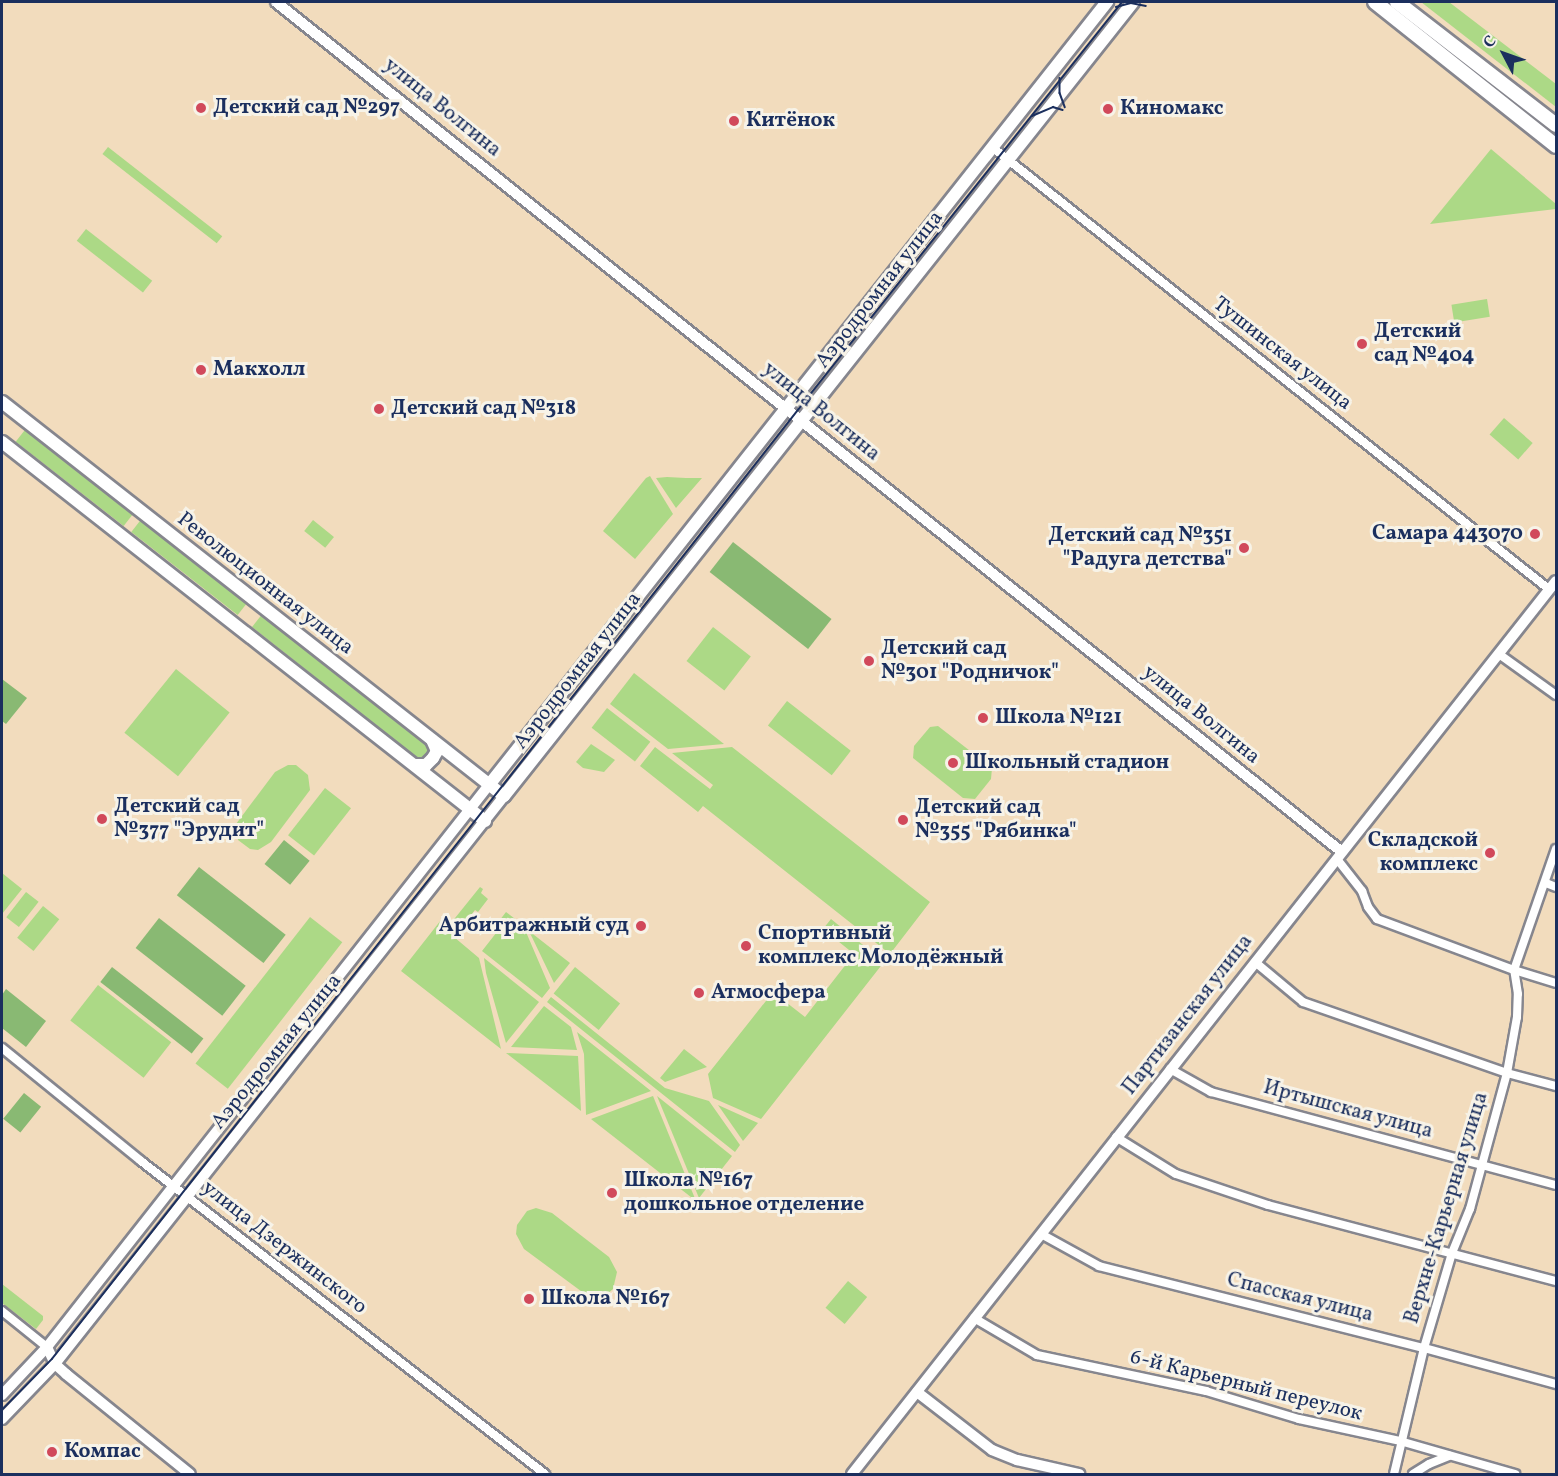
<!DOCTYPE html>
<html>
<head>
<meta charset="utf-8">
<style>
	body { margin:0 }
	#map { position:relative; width:1558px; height:1476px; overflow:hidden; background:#f2dcbd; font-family:Vollkorn,serif }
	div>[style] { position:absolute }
	.green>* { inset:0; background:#acd986; transform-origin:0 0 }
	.forest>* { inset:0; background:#89b973; transform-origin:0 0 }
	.roads { filter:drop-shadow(2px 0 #86868e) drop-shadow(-2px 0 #86868e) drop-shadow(0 2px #86868e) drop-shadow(0 -2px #86868e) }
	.minor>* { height:8px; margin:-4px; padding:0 4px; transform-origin:4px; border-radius:4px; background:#fff }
	.tertiary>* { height:10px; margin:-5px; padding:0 5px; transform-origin:5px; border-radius:5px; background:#fff }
	.secondary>* { height:12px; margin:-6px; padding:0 6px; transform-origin:6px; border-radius:6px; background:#fff }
	.primary>* { height:14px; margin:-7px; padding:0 7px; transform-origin:7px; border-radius:7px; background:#fff }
	.tram>* { height:1.5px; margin:-0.75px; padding:0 0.75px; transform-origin:0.75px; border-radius:0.75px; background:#1b2f5e }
	.dots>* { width:16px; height:16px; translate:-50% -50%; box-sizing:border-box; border:3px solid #f7f3e8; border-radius:50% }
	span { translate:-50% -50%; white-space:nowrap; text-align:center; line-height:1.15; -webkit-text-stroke:6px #f7f3e8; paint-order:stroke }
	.poi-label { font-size:21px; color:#1b2f5e; font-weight:700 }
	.left { translate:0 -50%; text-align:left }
	.right { translate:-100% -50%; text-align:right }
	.street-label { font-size:21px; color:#1b2f5e }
	.frame { position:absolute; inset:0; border:3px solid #1b2f5e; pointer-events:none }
	.north { position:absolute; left:1474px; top:24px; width:60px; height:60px; -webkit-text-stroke:4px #f7f3e8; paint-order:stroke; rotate:311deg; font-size:16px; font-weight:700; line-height:24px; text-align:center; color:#1b2f5e }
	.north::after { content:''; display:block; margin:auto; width:21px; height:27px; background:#1b2f5e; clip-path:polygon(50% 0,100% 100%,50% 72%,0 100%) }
</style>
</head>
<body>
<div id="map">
	<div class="green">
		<div style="clip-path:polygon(1421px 2px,1449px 2px,1556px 84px,1556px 107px)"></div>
		<div style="left:108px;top:147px;width:145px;height:9px;rotate:38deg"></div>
		<div style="clip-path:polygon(1491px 149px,1556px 204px,1556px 209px,1430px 224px)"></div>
		<div style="left:86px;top:229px;width:84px;height:15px;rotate:38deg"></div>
		<div style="left:1487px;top:299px;width:18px;height:36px;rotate:81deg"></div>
		<div style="left:1504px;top:418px;width:38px;height:22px;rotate:41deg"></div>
		<div style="left:28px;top:426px;width:137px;height:20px;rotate:38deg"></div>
		<div style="clip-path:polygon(650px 476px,673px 514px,635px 559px,603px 531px,646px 478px)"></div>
		<div style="clip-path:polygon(667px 477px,686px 478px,702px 478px,676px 508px,656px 478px)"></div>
		<div style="left:143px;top:517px;width:135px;height:19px;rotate:38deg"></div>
		<div style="left:313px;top:520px;width:27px;height:14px;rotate:39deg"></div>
		<div style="clip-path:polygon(263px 613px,430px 743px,428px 754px,418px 759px,252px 627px)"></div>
		<div style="left:713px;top:627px;width:48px;height:43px;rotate:38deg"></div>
		<div style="left:176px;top:669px;width:69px;height:82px;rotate:39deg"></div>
		<div style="clip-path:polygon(634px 673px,724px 744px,668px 749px,610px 704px)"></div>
		<div style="left:787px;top:701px;width:81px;height:31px;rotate:38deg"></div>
		<div style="left:607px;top:708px;width:55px;height:25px;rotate:38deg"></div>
		<div style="clip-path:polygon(938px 726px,992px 768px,991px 779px,975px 799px,963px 798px,913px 758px,914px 746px,930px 727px)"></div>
		<div style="clip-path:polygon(591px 744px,615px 760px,604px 772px,583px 768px,576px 762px)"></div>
		<div style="clip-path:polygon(655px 747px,710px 789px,713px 785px,672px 753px,732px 747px,930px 902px,890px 954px,703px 806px,698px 812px,640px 766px)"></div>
		<div style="clip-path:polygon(288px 765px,296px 765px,308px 775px,310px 790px,271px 842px,258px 850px,250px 849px,238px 840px,236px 824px,275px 772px)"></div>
		<div style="left:325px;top:788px;width:33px;height:60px;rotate:38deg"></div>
		<div style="clip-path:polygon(2px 873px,22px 889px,2px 914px)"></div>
		<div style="clip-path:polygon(480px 887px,483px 889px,481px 893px,488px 899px,478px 912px,475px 910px,460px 929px,451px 923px)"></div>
		<div style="left:26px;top:892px;width:16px;height:32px;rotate:38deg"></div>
		<div style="left:43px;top:906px;width:21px;height:41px;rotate:39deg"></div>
		<div style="clip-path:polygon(506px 912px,523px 925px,550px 988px,542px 998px,482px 951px,500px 928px,496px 925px)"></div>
		<div style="left:310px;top:917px;width:41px;height:186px;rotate:38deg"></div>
		<div style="clip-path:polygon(831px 919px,884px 962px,761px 1119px,713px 1098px,708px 1074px,773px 992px,805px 1017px,854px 954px,823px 929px)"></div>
		<div style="clip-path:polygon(441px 920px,457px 933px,454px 937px,479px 958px,501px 1049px,401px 971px)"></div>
		<div style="clip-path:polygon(529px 931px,570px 963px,554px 983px)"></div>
		<div style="clip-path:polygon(484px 958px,539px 1002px,506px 1043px,486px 973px)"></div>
		<div style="left:575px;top:967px;width:58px;height:34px;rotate:39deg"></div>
		<div style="left:98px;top:985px;width:93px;height:45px;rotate:38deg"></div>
		<div style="clip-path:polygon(551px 997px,665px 1088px,709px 1101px,740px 1145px,735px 1152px,547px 1002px)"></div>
		<div style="clip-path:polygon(544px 1006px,571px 1027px,577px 1050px,511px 1047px)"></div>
		<div style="clip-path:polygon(577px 1032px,651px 1091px,586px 1115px,584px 1054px)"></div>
		<div style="clip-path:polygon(684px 1049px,707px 1067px,665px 1082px,660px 1078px)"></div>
		<div style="clip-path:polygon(506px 1053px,578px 1056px,581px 1111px)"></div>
		<div style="clip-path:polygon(653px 1096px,696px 1201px,591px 1119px)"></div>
		<div style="clip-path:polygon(657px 1096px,732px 1156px,699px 1198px)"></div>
		<div style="clip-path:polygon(718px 1105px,758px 1123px,743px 1141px)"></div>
		<div style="clip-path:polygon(536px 1208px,552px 1213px,609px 1257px,617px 1272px,613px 1289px,606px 1295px,589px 1297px,524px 1249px,516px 1234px,517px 1225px,527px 1211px)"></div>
		<div style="left:848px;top:1281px;width:25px;height:35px;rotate:40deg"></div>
		<div style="clip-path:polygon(2px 1284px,43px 1316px,43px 1320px,36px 1329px,2px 1303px)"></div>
	</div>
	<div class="forest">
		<div style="left:733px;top:542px;width:125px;height:38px;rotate:38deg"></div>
		<div style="clip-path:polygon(2px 679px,27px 698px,6px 724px,2px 721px)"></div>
		<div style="left:284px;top:840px;width:33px;height:31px;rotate:39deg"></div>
		<div style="left:199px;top:867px;width:110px;height:36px;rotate:38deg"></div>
		<div style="left:159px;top:918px;width:110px;height:38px;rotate:38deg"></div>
		<div style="left:112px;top:967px;width:116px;height:19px;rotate:38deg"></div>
		<div style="clip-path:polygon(6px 989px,46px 1021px,26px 1047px,2px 1028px,2px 995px)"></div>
		<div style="left:24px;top:1093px;width:22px;height:33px;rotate:39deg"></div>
	</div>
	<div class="roads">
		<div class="minor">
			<div style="left:992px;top:147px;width:712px;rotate:38.45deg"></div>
			<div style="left:1499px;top:654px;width:70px;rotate:35.7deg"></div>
			<div style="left:1337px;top:859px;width:41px;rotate:52deg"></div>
			<div style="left:1362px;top:891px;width:17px;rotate:69deg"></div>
			<div style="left:1368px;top:907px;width:15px;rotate:53deg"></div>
			<div style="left:1377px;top:919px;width:146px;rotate:20.4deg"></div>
			<div style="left:1514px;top:970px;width:44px;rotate:17.2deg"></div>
			<div style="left:1546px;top:883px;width:11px;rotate:22deg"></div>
			<div style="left:1255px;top:962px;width:62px;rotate:39.8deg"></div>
			<div style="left:1303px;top:1002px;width:216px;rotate:19.2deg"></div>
			<div style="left:1507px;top:1073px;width:51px;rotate:14.9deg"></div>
			<div style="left:2px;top:1048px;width:179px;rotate:39.1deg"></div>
			<div style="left:141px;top:1161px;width:511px;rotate:37.77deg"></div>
			<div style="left:1170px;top:1069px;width:47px;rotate:29.3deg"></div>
			<div style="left:1211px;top:1092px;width:357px;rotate:15.1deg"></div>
			<div style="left:1116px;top:1137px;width:70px;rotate:31.7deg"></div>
			<div style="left:1176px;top:1174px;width:97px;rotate:18.6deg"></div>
			<div style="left:1268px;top:1205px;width:298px;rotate:14.8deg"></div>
			<div style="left:1041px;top:1234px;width:66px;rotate:28.9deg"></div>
			<div style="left:1099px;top:1266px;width:335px;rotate:14.2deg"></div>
			<div style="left:1424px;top:1348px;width:137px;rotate:15.3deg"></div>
			<div style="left:2px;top:1311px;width:58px;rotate:38.7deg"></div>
			<div style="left:974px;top:1318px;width:73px;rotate:30.4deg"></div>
			<div style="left:1037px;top:1355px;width:173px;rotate:12deg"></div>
			<div style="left:1206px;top:1391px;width:97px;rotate:16.8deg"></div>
			<div style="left:1299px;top:1419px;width:103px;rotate:12.3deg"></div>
			<div style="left:1400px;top:1441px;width:120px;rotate:16deg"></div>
			<div style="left:1394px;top:1474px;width:130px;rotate:-76.6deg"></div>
			<div style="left:1424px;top:1348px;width:99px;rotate:-73.6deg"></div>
			<div style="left:1452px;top:1253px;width:48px;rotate:-67.8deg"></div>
			<div style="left:1470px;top:1209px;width:141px;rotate:-74.8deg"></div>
			<div style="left:1507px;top:1073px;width:57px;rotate:-79.9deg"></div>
			<div style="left:1517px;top:1017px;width:23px;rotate:-88deg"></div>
			<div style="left:1518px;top:994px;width:24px;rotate:-99deg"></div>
			<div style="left:1514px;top:970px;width:128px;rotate:-70.9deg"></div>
			<div style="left:1413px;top:1474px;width:19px;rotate:-32deg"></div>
			<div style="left:1429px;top:1464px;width:22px;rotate:-22deg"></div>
		</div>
		<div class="tertiary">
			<div style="left:276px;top:2px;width:1363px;rotate:38.57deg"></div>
			<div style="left:47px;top:1347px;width:19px;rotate:65deg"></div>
			<div style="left:55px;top:1364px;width:15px;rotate:42deg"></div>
			<div style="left:66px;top:1374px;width:159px;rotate:38.9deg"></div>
			<div style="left:917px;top:1392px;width:95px;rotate:37.7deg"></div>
			<div style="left:992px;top:1450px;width:27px;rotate:22deg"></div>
			<div style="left:1017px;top:1460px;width:64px;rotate:12.7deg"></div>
			<div style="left:2px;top:1395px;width:66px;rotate:-46.8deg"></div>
			<div style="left:47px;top:1347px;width:715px;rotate:-51.82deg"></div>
			<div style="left:2px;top:1419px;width:76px;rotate:-46.1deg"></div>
			<div style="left:55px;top:1364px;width:724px;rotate:-51.67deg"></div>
			<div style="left:852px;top:1474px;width:1137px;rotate:-51.75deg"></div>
		</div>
		<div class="secondary">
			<div style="left:2px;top:402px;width:638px;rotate:38.13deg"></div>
			<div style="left:504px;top:796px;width:1013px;rotate:-51.61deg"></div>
			<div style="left:2px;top:442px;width:614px;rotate:38.12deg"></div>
			<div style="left:415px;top:765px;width:11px"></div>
			<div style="left:426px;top:765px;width:10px;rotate:-45deg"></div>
			<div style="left:433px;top:758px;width:8px;rotate:-60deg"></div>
			<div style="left:437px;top:751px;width:12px;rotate:-114deg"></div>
			<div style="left:489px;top:785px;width:998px;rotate:-51.72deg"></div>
		</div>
		<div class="primary">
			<div style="left:1375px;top:2px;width:231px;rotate:38.5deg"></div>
			<div style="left:1397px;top:2px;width:201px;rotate:37.7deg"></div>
		</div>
	</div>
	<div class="tram">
		<div style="left:1116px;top:7px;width:16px;rotate:-15deg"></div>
		<div style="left:1131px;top:3px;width:15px;rotate:11deg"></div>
		<div style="left:1060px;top:78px;width:15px;rotate:90deg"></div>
		<div style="left:1060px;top:93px;width:15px;rotate:70deg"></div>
		<div style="left:1032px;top:116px;width:23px;rotate:-23deg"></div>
		<div style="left:1053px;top:107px;width:10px;rotate:17deg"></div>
		<div style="left:2px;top:1410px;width:71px;rotate:-45.6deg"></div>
		<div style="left:52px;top:1359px;width:1212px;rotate:-51.83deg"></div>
		<div style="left:801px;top:406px;width:516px;rotate:-51.53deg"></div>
	</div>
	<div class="dots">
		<div style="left:201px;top:108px;background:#d1495b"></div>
		<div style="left:1108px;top:109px;background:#d1495b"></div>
		<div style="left:734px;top:121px;background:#d1495b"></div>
		<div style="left:1362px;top:344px;background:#d1495b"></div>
		<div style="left:201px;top:370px;background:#d1495b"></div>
		<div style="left:379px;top:409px;background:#d1495b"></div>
		<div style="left:1535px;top:534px;background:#d1495b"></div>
		<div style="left:1244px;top:548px;background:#d1495b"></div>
		<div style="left:869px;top:661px;background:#d1495b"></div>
		<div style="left:983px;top:718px;background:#d1495b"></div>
		<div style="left:953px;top:763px;background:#d1495b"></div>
		<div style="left:102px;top:819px;background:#d1495b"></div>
		<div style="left:903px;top:820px;background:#d1495b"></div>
		<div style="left:1490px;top:853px;background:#d1495b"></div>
		<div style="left:641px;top:926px;background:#d1495b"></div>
		<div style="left:746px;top:946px;background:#d1495b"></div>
		<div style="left:699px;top:993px;background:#d1495b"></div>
		<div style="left:612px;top:1193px;background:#d1495b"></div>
		<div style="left:529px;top:1299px;background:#d1495b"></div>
		<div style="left:52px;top:1452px;background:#d1495b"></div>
	</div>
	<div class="poi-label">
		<span class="left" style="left:213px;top:108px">Детский сад №297</span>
		<span class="left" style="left:1120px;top:109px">Киномакс</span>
		<span class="left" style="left:746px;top:121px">Китёнок</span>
		<span class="left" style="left:1374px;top:344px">Детский<br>сад №404</span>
		<span class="left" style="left:213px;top:370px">Макхолл</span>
		<span class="left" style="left:391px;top:409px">Детский сад №318</span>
		<span class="right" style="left:1523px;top:534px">Самара 443070</span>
		<span class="right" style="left:1232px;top:548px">Детский сад №351<br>"Радуга детства"</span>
		<span class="left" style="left:881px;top:661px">Детский сад<br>№301 "Родничок"</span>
		<span class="left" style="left:995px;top:718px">Школа №121</span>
		<span class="left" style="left:965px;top:763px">Школьный стадион</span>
		<span class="left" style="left:114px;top:819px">Детский сад<br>№377 "Эрудит"</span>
		<span class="left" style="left:915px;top:820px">Детский сад<br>№355 "Рябинка"</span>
		<span class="right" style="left:1478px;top:853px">Складской<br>комплекс</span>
		<span class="right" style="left:629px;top:926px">Арбитражный суд</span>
		<span class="left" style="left:758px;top:946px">Спортивный<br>комплекс Молодёжный</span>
		<span class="left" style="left:711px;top:993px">Атмосфера</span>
		<span class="left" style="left:624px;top:1193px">Школа №167<br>дошкольное отделение</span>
		<span class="left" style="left:541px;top:1299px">Школа №167</span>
		<span class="left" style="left:64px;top:1452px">Компас</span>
	</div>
	<div class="street-label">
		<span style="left:442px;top:108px;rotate:39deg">улица Волгина</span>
		<span style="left:880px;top:290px;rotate:-52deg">Аэродромная улица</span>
		<span style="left:1282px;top:354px;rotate:38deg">Тушинская улица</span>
		<span style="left:821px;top:412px;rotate:39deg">улица Волгина</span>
		<span style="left:265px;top:584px;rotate:38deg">Революционная улица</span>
		<span style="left:578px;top:671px;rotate:-52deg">Аэродромная улица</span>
		<span style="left:1201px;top:715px;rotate:39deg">улица Волгина</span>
		<span style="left:1188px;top:1015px;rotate:-52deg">Партизанская улица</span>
		<span style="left:277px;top:1052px;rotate:-51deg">Аэродромная улица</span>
		<span style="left:1348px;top:1110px;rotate:15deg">Иртышская улица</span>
		<span style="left:1447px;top:1208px;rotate:-73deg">Верхне-Карьерная улица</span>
		<span style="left:284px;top:1248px;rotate:38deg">улица Дзержинского</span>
		<span style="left:1300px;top:1298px;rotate:14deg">Спасская улица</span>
		<span style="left:1246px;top:1386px;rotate:14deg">6-й Карьерный переулок</span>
	</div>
	<div class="frame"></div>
	<div class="north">С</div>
</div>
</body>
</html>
